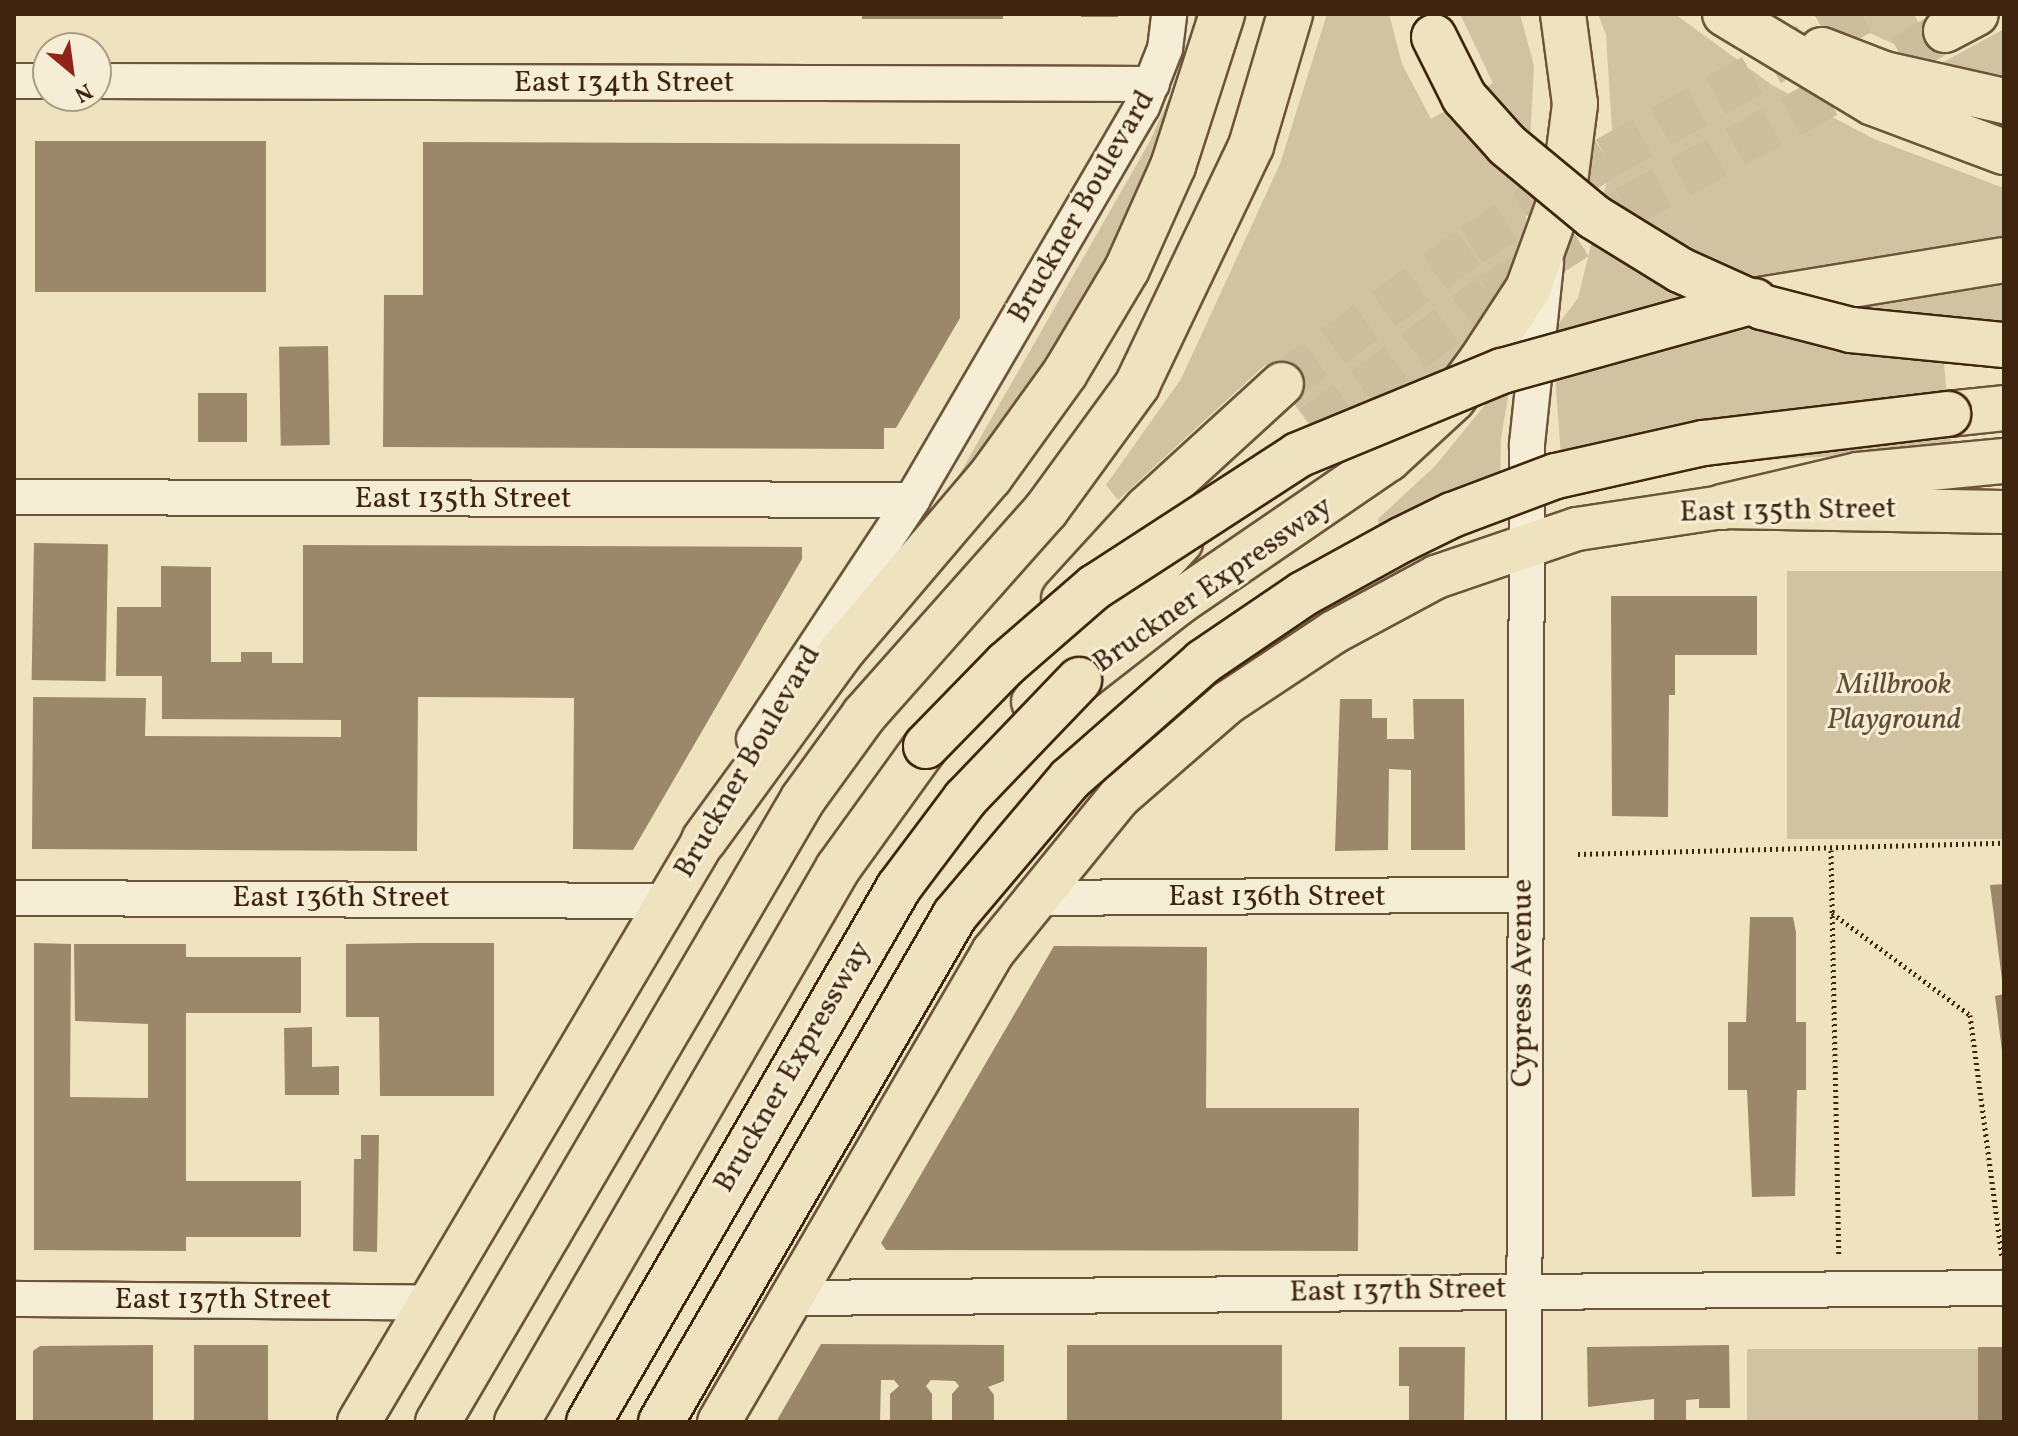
<!DOCTYPE html>
<html>
<head>
<meta charset="utf-8">
<style>
	body { margin:0 }
	#map { position:relative; width:2018px; height:1436px; overflow:hidden; background:#efe3bf; font-family:Vollkorn,serif }
	div>[style] { position:absolute }
	.green>* { inset:0; background:#d1c3a1; transform-origin:0 0 }
	.building>* { inset:0; background:#9b876a; transform-origin:0 0 }
	.major-tunnel>* { height:42px; margin-top:-21px; transform-origin:0; background:repeating-linear-gradient(90deg,#ccbd9c 0 42px,transparent 0 63px) }
	.path>* { height:5px; margin-top:-2.5px; transform-origin:0; background:repeating-linear-gradient(90deg,#3f240e 0 2px,transparent 0 6px) }
	.roads { filter:drop-shadow(2px 0 #6b543a) drop-shadow(-2px 0 #6b543a) drop-shadow(0 2px #6b543a) drop-shadow(0 -2px #6b543a) }
	.minor>* { height:34px; margin:-17px; padding:0 17px; transform-origin:17px; border-radius:17px; background:#f5edd5 }
	.major>* { height:42px; margin:-21px; padding:0 21px; transform-origin:21px; border-radius:21px; background:#efe3bf }
	.highway>* { height:44px; margin:-22px; padding:0 22px; transform-origin:22px; border-radius:22px; background:#efe3bf }
	.bridges { filter:drop-shadow(2px 0 #3f240e) drop-shadow(-2px 0 #3f240e) drop-shadow(0 2px #3f240e) drop-shadow(0 -2px #3f240e) }
	.highway-bridge>* { height:44px; margin:-22px; padding:0 22px; transform-origin:22px; border-radius:22px; background:#efe3bf }
	span { translate:-50% -50%; white-space:nowrap; text-align:center; line-height:1.15; -webkit-text-stroke:6px #f5edd5; paint-order:stroke }
	.street-label { font-size:30px; color:#3f240e }
	.park-label { font-size:30px; color:#644c33; font-style:italic }
	.frame { position:absolute; inset:0; border:16px solid #3f240e; pointer-events:none }
	.north { position:absolute; left:32px; top:32px; width:80px; height:80px; box-sizing:border-box; background:#f5edd5; border:2px solid #ac9d85; border-radius:50%; rotate:151deg; font-size:22px; font-weight:700; line-height:32px; text-align:center; color:#3f240e }
	.north::after { content:''; display:block; margin:auto; width:28px; height:36px; background:#8f2418; clip-path:polygon(50% 0,100% 100%,50% 72%,0 100%) }
</style>
</head>
<body>
<div id="map">
	<div class="green">
		<div style="clip-path:polygon(1194px 14px,1212px 14px,1087px 329px,947px 496px,1150px 141px,1194px 42px)"></div>
		<div style="clip-path:polygon(1327px 14px,1389px 14px,1402px 64px,1431px 119px,1493px 83px,1460px 14px,1520px 14px,1534px 66px,1525px 238px,1487px 321px,1404px 432px,1344px 471px,1265px 365px,1118px 500px,1106px 485px,1181px 379px,1280px 164px)"></div>
		<div style="clip-path:polygon(1598px 14px,1675px 14px,1772px 85px,1874px 139px,2004px 188px,2004px 321px,1940px 320px,1952px 450px,1562px 471px,1552px 333px,1578px 298px,1607px 180px,1612px 130px,1606px 35px)"></div>
		<div style="clip-path:polygon(1829px 14px,1914px 14px,1932px 47px,1930px 61px)"></div>
		<div style="clip-path:polygon(2004px 29px,2004px 88px,1938px 65px)"></div>
		<div style="clip-path:polygon(1512px 372px,1501px 439px,1500px 494px,1380px 533px,1378px 519px,1435px 466px)"></div>
		<div style="left:1787px;top:571px;width:217px;height:268px"></div>
		<div style="left:1747px;top:1349px;width:231px;height:73px"></div>
	</div>
	<div class="building">
		<div style="left:862px;top:14px;width:141px;height:5px"></div>
		<div style="left:1081px;top:14px;width:37px;height:3px"></div>
		<div style="left:35px;top:141px;width:231px;height:151px"></div>
		<div style="clip-path:polygon(423px 142px,960px 144px,960px 318px,896px 428px,884px 428px,884px 449px,383px 447px,384px 295px,423px 295px)"></div>
		<div style="left:328px;top:346px;width:99px;height:49px;rotate:89deg"></div>
		<div style="left:247px;top:393px;width:49px;height:49px;rotate:90deg"></div>
		<div style="left:34px;top:543px;width:74px;height:137px;rotate:1deg"></div>
		<div style="clip-path:polygon(303px 545px,802px 547px,802px 559px,633px 850px,573px 849px,574px 698px,418px 697px,417px 851px,32px 849px,33px 697px,146px 698px,145px 736px,341px 737px,341px 720px,162px 719px,162px 676px,116px 676px,117px 607px,161px 607px,161px 566px,211px 567px,211px 662px,241px 662px,241px 652px,272px 652px,272px 663px,303px 663px)"></div>
		<div style="clip-path:polygon(1611px 596px,1757px 596px,1757px 655px,1675px 655px,1675px 695px,1669px 695px,1668px 817px,1612px 816px)"></div>
		<div style="clip-path:polygon(1340px 699px,1372px 699px,1372px 718px,1387px 718px,1387px 739px,1414px 739px,1413px 699px,1464px 699px,1465px 850px,1411px 850px,1411px 770px,1389px 769px,1388px 850px,1335px 851px)"></div>
		<div style="clip-path:polygon(2004px 884px,2004px 980px,2002px 980px,1990px 885px)"></div>
		<div style="clip-path:polygon(1750px 917px,1793px 917px,1796px 932px,1796px 1022px,1806px 1022px,1806px 1090px,1797px 1090px,1795px 1196px,1752px 1197px,1747px 1090px,1728px 1090px,1728px 1022px,1746px 1022px)"></div>
		<div style="clip-path:polygon(34px 943px,71px 944px,70px 1097px,148px 1098px,148px 1024px,75px 1021px,74px 944px,186px 944px,186px 957px,301px 957px,301px 1013px,186px 1013px,186px 1181px,301px 1181px,301px 1237px,186px 1237px,186px 1251px,34px 1250px)"></div>
		<div style="clip-path:polygon(419px 943px,494px 943px,494px 1096px,380px 1096px,379px 1017px,346px 1017px,346px 944px)"></div>
		<div style="clip-path:polygon(1054px 946px,1207px 947px,1206px 1108px,1359px 1108px,1358px 1251px,886px 1250px,881px 1243px)"></div>
		<div style="clip-path:polygon(2004px 994px,2004px 1051px,2002px 1051px,1995px 996px)"></div>
		<div style="clip-path:polygon(312px 1027px,312px 1067px,339px 1066px,339px 1095px,285px 1095px,284px 1028px)"></div>
		<div style="clip-path:polygon(361px 1135px,379px 1135px,377px 1252px,353px 1251px,354px 1159px,361px 1159px)"></div>
		<div style="clip-path:polygon(821px 1344px,1004px 1345px,1004px 1381px,988px 1387px,994px 1395px,994px 1422px,952px 1422px,952px 1394px,959px 1386px,955px 1381px,931px 1380px,926px 1386px,932px 1394px,932px 1422px,890px 1422px,890px 1394px,899px 1386px,894px 1380px,881px 1380px,880px 1422px,776px 1422px)"></div>
		<div style="clip-path:polygon(153px 1345px,153px 1422px,33px 1422px,33px 1351px,40px 1346px)"></div>
		<div style="left:194px;top:1345px;width:74px;height:77px"></div>
		<div style="left:1067px;top:1345px;width:215px;height:77px"></div>
		<div style="clip-path:polygon(1729px 1345px,1730px 1408px,1699px 1408px,1699px 1399px,1686px 1400px,1686px 1422px,1654px 1422px,1654px 1399px,1588px 1407px,1587px 1347px)"></div>
		<div style="clip-path:polygon(1399px 1347px,1465px 1347px,1464px 1422px,1409px 1422px,1409px 1386px,1399px 1386px)"></div>
		<div style="left:1978px;top:1347px;width:26px;height:75px"></div>
	</div>
	<div class="major-tunnel">
		<div style="left:1282px;top:384px;width:235px;rotate:-36.3deg"></div>
		<div style="left:1471px;top:245px;width:161px;rotate:-32.8deg"></div>
		<div style="left:1606px;top:158px;width:293px;rotate:-29.5deg"></div>
		<div style="left:1312px;top:426px;width:220px;rotate:-36.5deg"></div>
		<div style="left:1489px;top:295px;width:161px;rotate:-32.6deg"></div>
		<div style="left:1625px;top:208px;width:366px;rotate:-28.9deg"></div>
	</div>
	<div class="path">
		<div style="left:1831px;top:850px;width:406px;rotate:88.9deg"></div>
		<div style="left:1578px;top:854px;width:426px;rotate:-1.5deg"></div>
		<div style="left:1832px;top:913px;width:172px;rotate:36.5deg"></div>
		<div style="left:1970px;top:1015px;width:244px;rotate:82.5deg"></div>
	</div>
	<div class="roads">
		<div class="minor">
			<div style="left:14px;top:81px;width:34px"></div>
			<div style="left:96px;top:81px;width:1056px;rotate:0.16deg"></div>
			<div style="left:14px;top:497px;width:898px;rotate:0.19deg"></div>
			<div style="left:754px;top:739px;width:287px;rotate:-56.5deg"></div>
			<div style="left:912px;top:500px;width:455px;rotate:-59.7deg"></div>
			<div style="left:1142px;top:107px;width:62px;rotate:-68.4deg"></div>
			<div style="left:1165px;top:49px;width:35px;rotate:-83deg"></div>
			<div style="left:14px;top:898px;width:653px;rotate:0.26deg"></div>
			<div style="left:1032px;top:898px;width:491px;rotate:-0.4deg"></div>
			<div style="left:792px;top:1298px;width:1212px;rotate:-0.47deg"></div>
			<div style="left:14px;top:1299px;width:419px;rotate:0.5deg"></div>
			<div style="left:1524px;top:1422px;width:978px;rotate:-89.82deg"></div>
			<div style="left:1527px;top:444px;width:182px;rotate:-84deg"></div>
		</div>
		<div class="major">
			<div style="left:1945px;top:31px;width:36px;rotate:-28deg"></div>
			<div style="left:1063px;top:599px;width:123px;rotate:-47.6deg"></div>
			<div style="left:1146px;top:508px;width:184px;rotate:-42.4deg"></div>
			<div style="left:1033px;top:702px;width:218px;rotate:-47.2deg"></div>
			<div style="left:359px;top:1422px;width:677px;rotate:-59.34deg"></div>
			<div style="left:719px;top:1422px;width:544px;rotate:-59.76deg"></div>
			<div style="left:993px;top:952px;width:201px;rotate:-50.9deg"></div>
			<div style="left:1120px;top:796px;width:142px;rotate:-41deg"></div>
			<div style="left:1227px;top:703px;width:128px;rotate:-33.6deg"></div>
			<div style="left:1334px;top:632px;width:116px;rotate:-28.3deg"></div>
			<div style="left:1436px;top:577px;width:149px;rotate:-18.8deg"></div>
			<div style="left:1577px;top:529px;width:147px;rotate:-8.6deg"></div>
			<div style="left:1722px;top:507px;width:282px;rotate:1deg"></div>
		</div>
		<div class="highway">
			<div style="left:1725px;top:14px;width:173px;rotate:31deg"></div>
			<div style="left:1873px;top:103px;width:140px;rotate:20.5deg"></div>
			<div style="left:1822px;top:50px;width:66px;rotate:21.2deg"></div>
			<div style="left:1884px;top:74px;width:123px;rotate:12.7deg"></div>
			<div style="left:1754px;top:301px;width:253px;rotate:-9.3deg"></div>
			<div style="left:1948px;top:414px;width:56px;rotate:-6.1deg"></div>
			<div style="left:1722px;top:507px;width:140px;rotate:-13.2deg"></div>
			<div style="left:1858px;top:475px;width:147px;rotate:-5.5deg"></div>
			<div style="left:1079px;top:680px;width:127px;rotate:-38deg"></div>
			<div style="left:1179px;top:602px;width:253px;rotate:-34.4deg"></div>
			<div style="left:1388px;top:459px;width:88px;rotate:-42.7deg"></div>
			<div style="left:1453px;top:399px;width:47px;rotate:-53.6deg"></div>
			<div style="left:1481px;top:361px;width:86px;rotate:-56.9deg"></div>
			<div style="left:1528px;top:289px;width:105px;rotate:-70deg"></div>
			<div style="left:1564px;top:190px;width:87px;rotate:-82.7deg"></div>
			<div style="left:1575px;top:104px;width:91px;rotate:-97.6deg"></div>
			<div style="left:704px;top:840px;width:233px;rotate:-53.9deg"></div>
			<div style="left:841px;top:652px;width:230px;rotate:-49.6deg"></div>
			<div style="left:990px;top:477px;width:128px;rotate:-54.2deg"></div>
			<div style="left:1065px;top:373px;width:121px;rotate:-59.2deg"></div>
			<div style="left:1127px;top:269px;width:113px;rotate:-65.9deg"></div>
			<div style="left:1173px;top:166px;width:160px;rotate:-72.1deg"></div>
			<div style="left:438px;top:1422px;width:722px;rotate:-59.64deg"></div>
			<div style="left:803px;top:799px;width:104px;rotate:-54deg"></div>
			<div style="left:864px;top:715px;width:274px;rotate:-48.4deg"></div>
			<div style="left:1046px;top:510px;width:155px;rotate:-53.9deg"></div>
			<div style="left:1137px;top:385px;width:265px;rotate:-64.5deg"></div>
			<div style="left:1251px;top:146px;width:138px;rotate:-73.5deg"></div>
			<div style="left:517px;top:1422px;width:640px;rotate:-59.91deg"></div>
			<div style="left:838px;top:868px;width:150px;rotate:-54.2deg"></div>
		</div>
	</div>
	<div class="bridges">
		<div class="highway-bridge">
			<div style="left:1434px;top:37px;width:67px;rotate:63.4deg"></div>
			<div style="left:1464px;top:97px;width:64px;rotate:48.1deg"></div>
			<div style="left:1507px;top:145px;width:113px;rotate:39.6deg"></div>
			<div style="left:1594px;top:217px;width:101px;rotate:31.6deg"></div>
			<div style="left:1680px;top:270px;width:90px;rotate:24.3deg"></div>
			<div style="left:1762px;top:307px;width:92px;rotate:14.5deg"></div>
			<div style="left:1851px;top:330px;width:154px;rotate:5.6deg"></div>
			<div style="left:926px;top:746px;width:115px;rotate:-45.7deg"></div>
			<div style="left:1006px;top:664px;width:118px;rotate:-40.9deg"></div>
			<div style="left:1095px;top:587px;width:242px;rotate:-33deg"></div>
			<div style="left:1298px;top:455px;width:221px;rotate:-22.4deg"></div>
			<div style="left:1502px;top:371px;width:262px;rotate:-15.5deg"></div>
			<div style="left:589px;top:1422px;width:618px;rotate:-59.91deg"></div>
			<div style="left:899px;top:887px;width:110px;rotate:-53.1deg"></div>
			<div style="left:965px;top:799px;width:165px;rotate:-46.2deg"></div>
			<div style="left:661px;top:1422px;width:586px;rotate:-59.89deg"></div>
			<div style="left:955px;top:915px;width:178px;rotate:-49.8deg"></div>
			<div style="left:1070px;top:779px;width:177px;rotate:-41.3deg"></div>
			<div style="left:1203px;top:662px;width:121px;rotate:-34.2deg"></div>
			<div style="left:1303px;top:594px;width:114px;rotate:-28.8deg"></div>
			<div style="left:1403px;top:539px;width:55px;rotate:-26.1deg"></div>
			<div style="left:1452px;top:515px;width:111px;rotate:-20.6deg"></div>
			<div style="left:1556px;top:476px;width:152px;rotate:-12.6deg"></div>
			<div style="left:1704px;top:443px;width:246px;rotate:-6.8deg"></div>
		</div>
	</div>
	<div class="street-label">
		<span style="left:624px;top:83px">East 134th Street</span>
		<span style="left:1082px;top:207px;rotate:-60deg">Bruckner Boulevard</span>
		<span style="left:463px;top:499px">East 135th Street</span>
		<span style="left:1788px;top:511px;rotate:-1deg">East 135th Street</span>
		<span style="left:1213px;top:585px;rotate:-35deg">Bruckner Expressway</span>
		<span style="left:748px;top:762px;rotate:-60deg">Bruckner Boulevard</span>
		<span style="left:1277px;top:897px">East 136th Street</span>
		<span style="left:341px;top:898px">East 136th Street</span>
		<span style="left:1523px;top:983px;rotate:-90deg">Cypress Avenue</span>
		<span style="left:793px;top:1067px;rotate:-60deg">Bruckner Expressway</span>
		<span style="left:1398px;top:1291px;rotate:-1deg">East 137th Street</span>
		<span style="left:223px;top:1300px">East 137th Street</span>
	</div>
	<div class="park-label">
		<span style="left:1894px;top:702px">Millbrook<br>Playground</span>
	</div>
	<div class="frame"></div>
	<div class="north">N</div>
</div>
</body>
</html>
